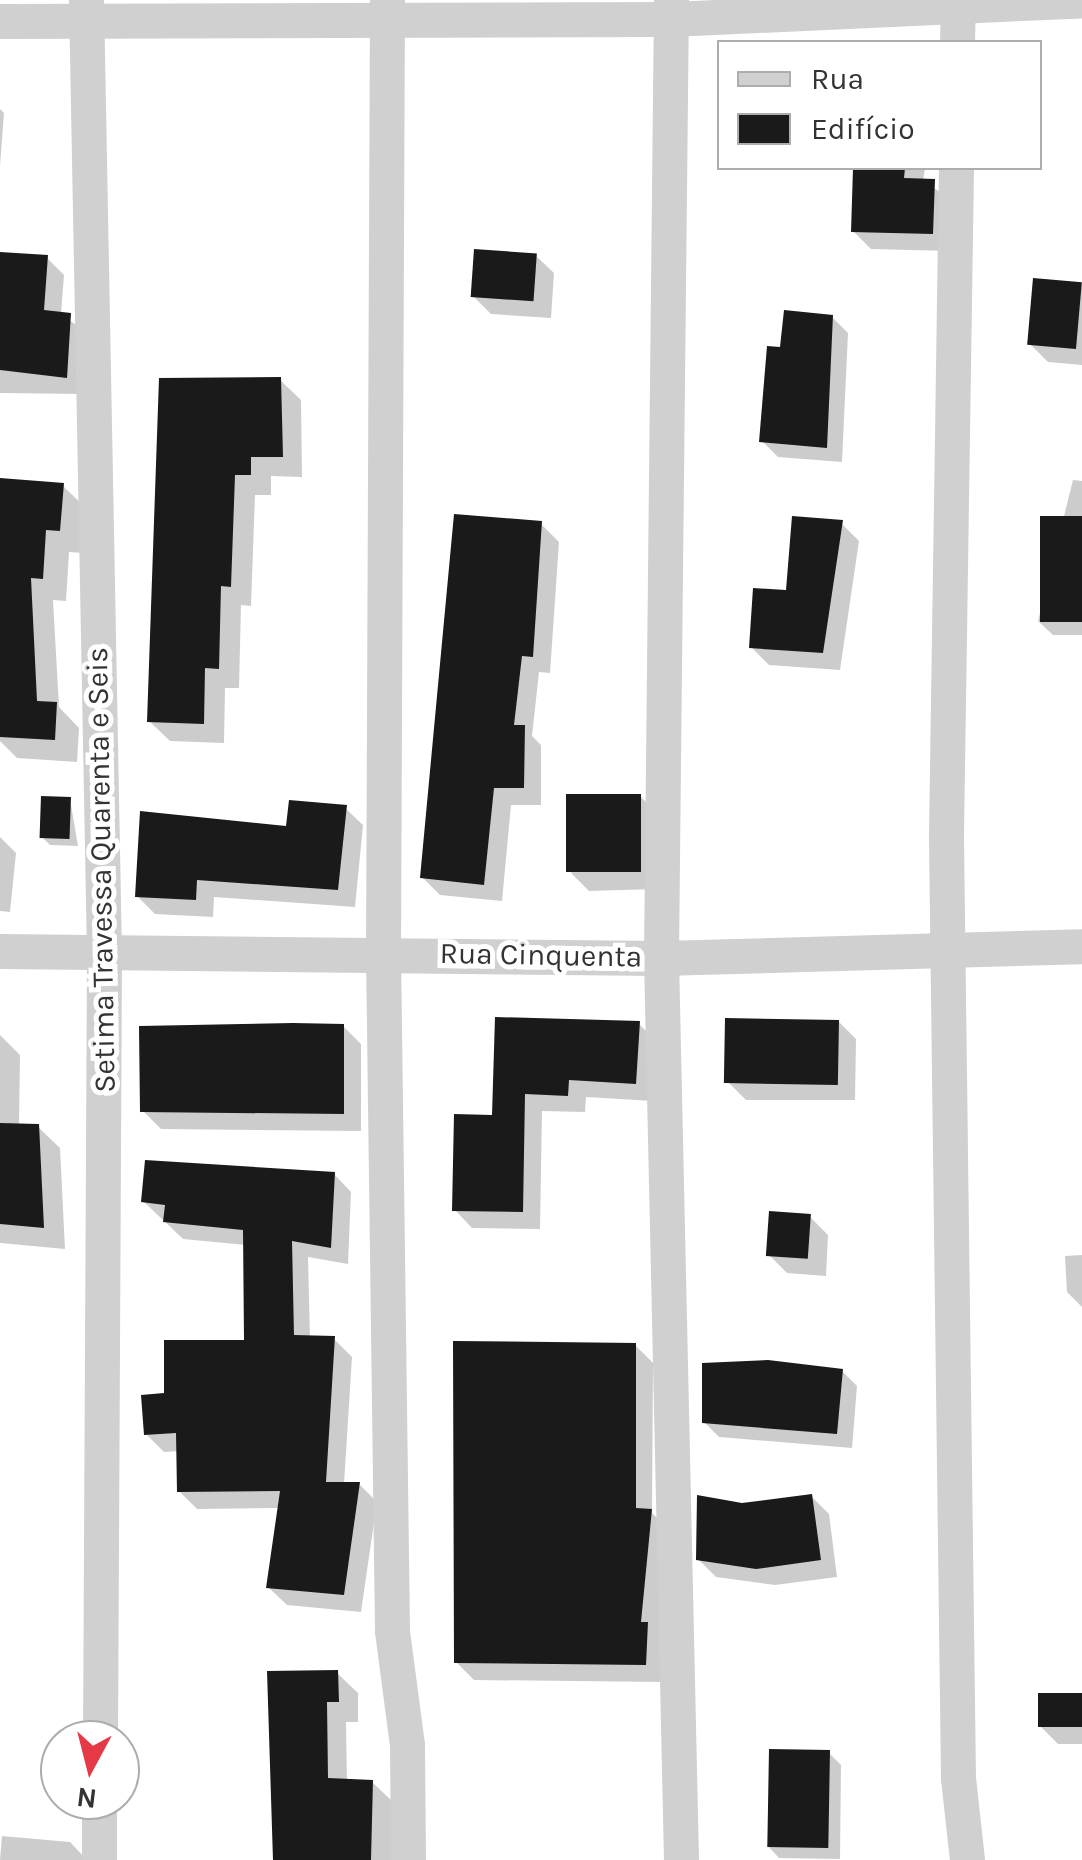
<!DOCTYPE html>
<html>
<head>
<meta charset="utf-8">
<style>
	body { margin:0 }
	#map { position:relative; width:1082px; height:1860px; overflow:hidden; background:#fff; font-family:Karla,sans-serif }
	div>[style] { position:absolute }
	.shadow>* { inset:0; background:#0003 }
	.building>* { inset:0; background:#1a1a1a; transform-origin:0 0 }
	.minor>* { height:35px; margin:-17.5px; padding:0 17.5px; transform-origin:17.5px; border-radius:17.5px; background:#d0d0d0 }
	span { translate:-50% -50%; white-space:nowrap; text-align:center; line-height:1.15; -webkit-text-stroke:10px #fff; paint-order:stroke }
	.street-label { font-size:30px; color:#333 }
	.legend { position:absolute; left:717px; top:40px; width:325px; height:130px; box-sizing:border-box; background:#fff; border:2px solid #adadad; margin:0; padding:12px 18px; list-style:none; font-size:30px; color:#333 }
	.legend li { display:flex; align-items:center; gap:20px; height:50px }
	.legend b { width:50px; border:2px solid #adadad }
	.north { position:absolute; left:40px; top:1720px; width:100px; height:100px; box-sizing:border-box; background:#fff; border:2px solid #adadad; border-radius:50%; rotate:187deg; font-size:28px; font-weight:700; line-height:40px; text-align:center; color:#333 }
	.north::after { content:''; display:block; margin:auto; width:35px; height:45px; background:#e63946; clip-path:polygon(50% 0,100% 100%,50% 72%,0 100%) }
</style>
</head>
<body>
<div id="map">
	<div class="shadow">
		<div style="clip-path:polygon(0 109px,4px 113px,0 166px)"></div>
		<div style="clip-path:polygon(855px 168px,925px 168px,923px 181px,951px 199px,950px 251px,871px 249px,853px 231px)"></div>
		<div style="clip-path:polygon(0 255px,47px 258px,64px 275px,61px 314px,87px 333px,83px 394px,0 393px)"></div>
		<div style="clip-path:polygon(536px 256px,554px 273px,551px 318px,491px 314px,473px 296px)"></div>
		<div style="clip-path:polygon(1082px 284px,1082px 365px,1048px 362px,1030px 344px)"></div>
		<div style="clip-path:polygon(832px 317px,848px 333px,842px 462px,778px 457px,762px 441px,783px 350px)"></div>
		<div style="clip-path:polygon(161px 380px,280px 380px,301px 400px,302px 477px,271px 476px,271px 495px,255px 495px,251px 606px,241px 605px,239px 688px,225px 688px,224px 743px,170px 741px,149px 721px)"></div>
		<div style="clip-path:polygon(1073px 480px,1082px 481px,1082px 635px,1053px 635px,1038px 621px)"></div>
		<div style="clip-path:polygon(0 484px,63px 486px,87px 509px,83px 553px,69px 552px,66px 601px,53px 600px,59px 707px,79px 728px,77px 762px,17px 758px,0 741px)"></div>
		<div style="clip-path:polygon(841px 523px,859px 541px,840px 670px,769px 665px,751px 647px)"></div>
		<div style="clip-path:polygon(541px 524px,559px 542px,550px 673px,539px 672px,532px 736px,541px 745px,541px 805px,511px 805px,502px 901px,440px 895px,422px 877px)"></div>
		<div style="clip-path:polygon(640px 796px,658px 814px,658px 889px,589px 891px,571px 873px)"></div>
		<div style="clip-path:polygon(70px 799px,78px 846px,50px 845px,42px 837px)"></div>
		<div style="clip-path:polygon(345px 808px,363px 825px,355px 907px,214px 897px,213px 917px,155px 914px,137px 896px)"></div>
		<div style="clip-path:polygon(0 837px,16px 853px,10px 912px,0 911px)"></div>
		<div style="clip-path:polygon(497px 1020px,639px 1024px,656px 1041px,653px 1101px,586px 1097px,585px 1112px,542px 1111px,540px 1229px,472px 1228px,455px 1210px,494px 1117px)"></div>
		<div style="clip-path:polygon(838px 1021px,856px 1039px,855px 1100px,746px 1100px,728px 1082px)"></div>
		<div style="clip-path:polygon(343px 1026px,361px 1044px,361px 1131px,161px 1129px,143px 1111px)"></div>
		<div style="clip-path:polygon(0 1035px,20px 1055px,19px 1126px,38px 1127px,60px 1148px,65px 1249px,0 1243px)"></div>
		<div style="clip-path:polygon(334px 1174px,351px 1192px,348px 1264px,308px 1257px,310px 1338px,334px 1339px,352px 1357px,344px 1484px,359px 1484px,377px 1502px,361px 1612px,287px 1605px,269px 1588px,280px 1508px,197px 1509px,179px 1491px,179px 1451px,164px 1452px,146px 1434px,166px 1396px,247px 1342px,246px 1245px,183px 1239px,144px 1202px)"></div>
		<div style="clip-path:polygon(810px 1217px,828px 1235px,826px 1276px,787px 1273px,769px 1255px)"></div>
		<div style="clip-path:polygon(1082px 1255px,1082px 1307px,1067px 1292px,1065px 1256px)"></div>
		<div style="clip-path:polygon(635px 1345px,653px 1363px,652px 1513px,669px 1529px,663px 1682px,474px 1680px,456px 1662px)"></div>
		<div style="clip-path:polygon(842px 1371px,857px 1386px,852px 1448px,719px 1437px,704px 1422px)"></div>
		<div style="clip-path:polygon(811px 1496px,829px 1514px,837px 1577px,775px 1585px,716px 1577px,698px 1559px,742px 1505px)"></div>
		<div style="clip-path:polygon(337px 1673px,358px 1693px,358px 1722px,346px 1722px,347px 1781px,372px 1782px,393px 1802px,391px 1860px,274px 1860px,270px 1674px)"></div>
		<div style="clip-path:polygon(1082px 1696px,1082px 1744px,1058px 1744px,1040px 1726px)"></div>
		<div style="clip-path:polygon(829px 1753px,841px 1765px,840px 1859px,779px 1858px,767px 1845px)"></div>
		<div style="clip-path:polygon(2px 1836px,70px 1842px,87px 1860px,0 1860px)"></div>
	</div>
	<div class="building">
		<div style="clip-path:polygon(853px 168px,905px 168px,904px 178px,935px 179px,933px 234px,851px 232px)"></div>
		<div style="left:474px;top:249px;width:63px;height:48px;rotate:4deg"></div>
		<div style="clip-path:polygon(0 252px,48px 255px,44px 310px,71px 313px,67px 378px,0 370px)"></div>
		<div style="left:1033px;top:278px;width:49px;height:67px;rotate:5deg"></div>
		<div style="clip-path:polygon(784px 310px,833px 315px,827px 448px,759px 442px,767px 346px,780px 347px)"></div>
		<div style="clip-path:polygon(281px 377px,283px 457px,251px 457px,251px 475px,235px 475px,231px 587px,221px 586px,219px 669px,205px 668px,204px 724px,147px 722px,159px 378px)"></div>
		<div style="clip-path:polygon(0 478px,64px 483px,60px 531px,46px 530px,43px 579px,31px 578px,37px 701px,57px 702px,55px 740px,0 737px)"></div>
		<div style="clip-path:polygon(454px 514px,542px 521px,533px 657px,522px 656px,514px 725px,525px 725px,524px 788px,494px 788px,484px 885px,420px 878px)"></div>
		<div style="clip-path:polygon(792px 516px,843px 520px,823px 653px,749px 648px,753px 588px,786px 590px)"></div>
		<div style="left:1082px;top:516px;width:106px;height:42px;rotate:90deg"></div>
		<div style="left:641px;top:794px;width:78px;height:75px;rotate:90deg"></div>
		<div style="left:41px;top:796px;width:30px;height:42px;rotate:2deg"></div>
		<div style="clip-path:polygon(289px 800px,347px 805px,338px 890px,197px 880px,196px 900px,135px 897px,140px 811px,286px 826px)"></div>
		<div style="clip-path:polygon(495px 1017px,640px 1021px,636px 1084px,569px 1080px,568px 1096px,525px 1094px,523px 1212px,452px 1211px,454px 1114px,492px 1115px)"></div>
		<div style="left:725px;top:1018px;width:114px;height:65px;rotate:1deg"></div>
		<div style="clip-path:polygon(293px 1023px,344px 1024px,344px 1114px,140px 1112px,139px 1026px)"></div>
		<div style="clip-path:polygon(0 1123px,39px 1124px,44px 1228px,0 1224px)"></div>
		<div style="clip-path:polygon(145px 1160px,335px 1172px,331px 1248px,292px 1241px,294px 1335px,335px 1336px,326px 1482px,360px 1482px,344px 1595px,266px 1588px,280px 1491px,177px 1492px,176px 1433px,144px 1435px,141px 1395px,164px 1393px,164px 1340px,244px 1340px,243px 1230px,163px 1222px,165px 1205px,141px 1202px)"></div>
		<div style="left:769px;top:1211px;width:42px;height:45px;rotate:4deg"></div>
		<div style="clip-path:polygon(453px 1341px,636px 1343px,636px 1508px,652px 1509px,641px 1622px,648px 1622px,646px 1665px,454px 1663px)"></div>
		<div style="clip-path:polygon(768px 1360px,843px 1369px,837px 1434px,702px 1423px,702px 1363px)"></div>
		<div style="clip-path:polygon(812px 1494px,821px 1560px,756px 1569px,696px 1560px,697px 1495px,742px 1503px)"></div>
		<div style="clip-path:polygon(338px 1670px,339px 1702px,327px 1702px,328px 1778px,373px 1780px,371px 1860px,273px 1860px,267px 1671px)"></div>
		<div style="left:1038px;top:1693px;width:44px;height:34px"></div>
		<div style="left:830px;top:1750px;width:98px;height:61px;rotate:91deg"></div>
	</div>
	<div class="minor">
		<div style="left:86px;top:0;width:952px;rotate:88.92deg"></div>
		<div style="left:104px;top:952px;width:788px;rotate:90.29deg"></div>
		<div style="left:387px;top:0;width:952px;rotate:90.24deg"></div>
		<div style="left:383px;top:952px;width:679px;rotate:89.24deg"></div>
		<div style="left:392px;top:1631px;width:115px;rotate:82.5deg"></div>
		<div style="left:407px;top:1745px;width:115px;rotate:89.5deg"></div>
		<div style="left:671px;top:0;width:958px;rotate:90.6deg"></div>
		<div style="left:661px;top:958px;width:902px;rotate:88.73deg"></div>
		<div style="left:0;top:21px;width:671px;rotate:-0.17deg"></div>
		<div style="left:671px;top:19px;width:411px;rotate:-2.6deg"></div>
		<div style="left:957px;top:42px;width:42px;rotate:-88.6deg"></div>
		<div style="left:956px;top:168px;width:670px;rotate:90.86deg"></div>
		<div style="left:946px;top:838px;width:940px;rotate:89.27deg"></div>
		<div style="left:958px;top:1778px;width:82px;rotate:83.7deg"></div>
		<div style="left:0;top:951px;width:661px;rotate:0.61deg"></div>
		<div style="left:661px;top:958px;width:421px;rotate:-1.6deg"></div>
		<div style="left:99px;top:1860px;width:60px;rotate:-90deg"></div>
	</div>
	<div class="street-label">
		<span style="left:101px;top:870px;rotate:-91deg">Setima Travessa Quarenta e Seis</span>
		<span style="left:541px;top:955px;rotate:1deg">Rua Cinquenta</span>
	</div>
	<ul class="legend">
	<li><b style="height:12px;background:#d0d0d0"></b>Rua</li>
	<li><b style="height:28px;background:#1a1a1a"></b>Edifício</li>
	</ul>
	<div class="north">N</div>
</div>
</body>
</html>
